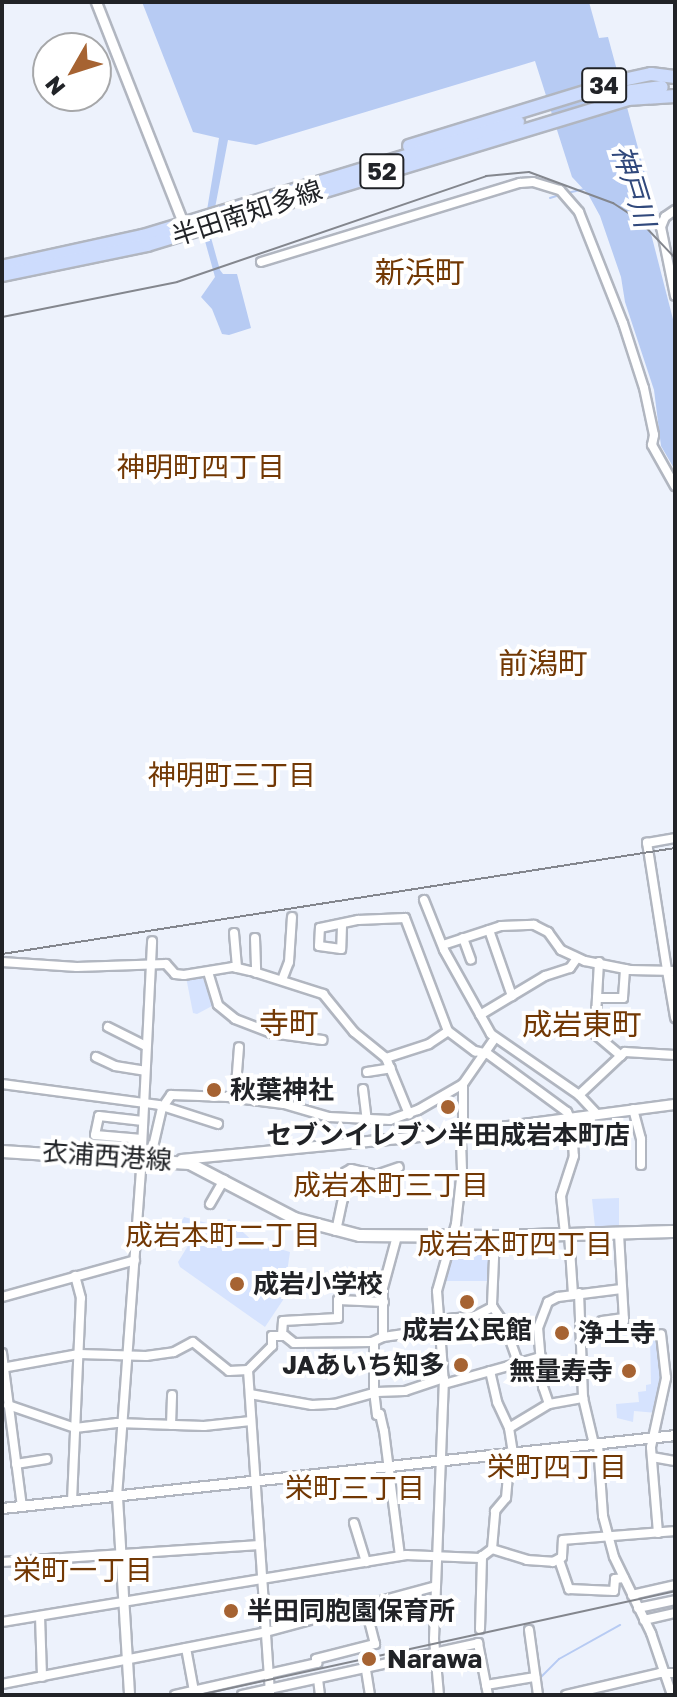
<!DOCTYPE html>
<html>
<head>
<meta charset="utf-8">
<style>
	body { margin:0 }
	#map { position:relative; width:677px; height:1697px; overflow:hidden; background:#edf2fc; font-family:"Golos Text","Noto Sans JP",sans-serif }
	div>[style] { position:absolute }
	.green>* { inset:0; background:#d6e3fe }
	.water>* { inset:0; background:#b7cbf3 }
	.stream>* { height:2px; margin:-1px; padding:0 1px; transform-origin:1px; border-radius:1px; background:#b7cbf3 }
	.roads { filter:drop-shadow(2px 0 #b1b6c0) drop-shadow(-2px 0 #b1b6c0) drop-shadow(0 2px #b1b6c0) drop-shadow(0 -2px #b1b6c0) }
	.minor>* { height:8px; margin:-4px; padding:0 4px; transform-origin:4px; border-radius:4px; background:#fff }
	.tertiary>* { height:9px; margin:-4.5px; padding:0 4.5px; transform-origin:4.5px; border-radius:4.5px; background:#fff }
	.secondary>* { height:11px; margin:-5.5px; padding:0 5.5px; transform-origin:5.5px; border-radius:5.5px; background:#fff }
	.primary>* { height:12px; margin:-6px; padding:0 6px; transform-origin:6px; border-radius:6px; background:#cddcfd }
	.rail>* { height:2px; margin:-1px; padding:0 1px; transform-origin:1px; border-radius:1px; background:#84878e }
	.dots>* { width:22px; height:22px; translate:-50% -50%; box-sizing:border-box; border:4px solid #fff; border-radius:50% }
	span { translate:-50% -50%; white-space:nowrap; text-align:center; line-height:1.15; -webkit-text-stroke:8px #fff; paint-order:stroke }
	.shield-label span { padding:2px 6px; background:#fff; border:2px solid; border-radius:6px; -webkit-text-stroke-width:0 }
	.shield-label { font-size:24px; color:#212327; font-weight:700 }
	.street-label { font-size:26px; color:#212327 }
	.poi-label { font-size:26px; color:#212327; font-weight:700 }
	.left { translate:0 -50%; text-align:left }
	.right { translate:-100% -50%; text-align:right }
	.water-label { font-size:28px; color:#31497c; font-style:italic }
	.neighbourhood-label { font-size:28px; color:#723804 }
	.quarter-label { font-size:30px; color:#723804 }
	.frame { position:absolute; inset:0; border:4px solid #212327; pointer-events:none }
	.north { position:absolute; left:32px; top:32px; width:80px; height:80px; box-sizing:border-box; background:#fff; border:2px solid #a6a7a9; border-radius:50%; rotate:231deg; font-size:22px; font-weight:700; line-height:32px; text-align:center; color:#212327 }
	.north::after { content:''; display:block; margin:auto; width:28px; height:36px; background:#a66332; clip-path:polygon(50% 0,100% 100%,50% 72%,0 100%) }
</style>
</head>
<body>
<div id="map">
	<div class="green">
		<div style="clip-path:polygon(202px 976px,214px 1005px,197px 1014px,193px 1013px,186px 977px)"></div>
		<div style="clip-path:polygon(619px 1198px,619px 1227px,595px 1227px,592px 1199px)"></div>
		<div style="clip-path:polygon(184px 1217px,222px 1227px,229px 1219px,262px 1250px,267px 1245px,290px 1252px,283px 1300px,265px 1327px,180px 1267px,178px 1262px,194px 1236px,180px 1225px)"></div>
		<div style="clip-path:polygon(457px 1243px,494px 1248px,491px 1281px,443px 1281px)"></div>
		<div style="clip-path:polygon(650px 1339px,662px 1344px,663px 1378px,657px 1413px,634px 1411px,633px 1422px,617px 1418px,616px 1404px,639px 1402px,638px 1392px,646px 1391px,646px 1385px,651px 1384px)"></div>
	</div>
	<div class="water">
		<div style="clip-path:polygon(142px 2px,589px 2px,599px 38px,608px 37px,654px 207px,648px 222px,675px 327px,675px 470px,661px 446px,654px 390px,625px 302px,621px 277px,600px 216px,588px 194px,572px 177px,535px 61px,256px 145px,228px 140px,210px 234px,220px 270px,223px 274px,237px 274px,251px 328px,229px 335px,222px 334px,212px 309px,201px 297px,215px 277px,203px 234px,219px 138px,193px 132px)"></div>
	</div>
	<div class="stream">
		<div style="left:567px;top:193px;width:17px;rotate:-13deg"></div>
		<div style="left:550px;top:198px;width:10px;rotate:-17deg"></div>
		<div style="left:540px;top:1678px;width:27px;rotate:-45deg"></div>
		<div style="left:559px;top:1659px;width:70px;rotate:-29.1deg"></div>
	</div>
	<div class="roads">
		<div class="minor">
			<div style="left:675px;top:210px;width:12px;rotate:145deg"></div>
			<div style="left:665px;top:217px;width:11px;rotate:112deg"></div>
			<div style="left:661px;top:227px;width:70px;rotate:78.5deg"></div>
			<div style="left:261px;top:262px;width:271px;rotate:-17deg"></div>
			<div style="left:520px;top:183px;width:13px;rotate:-4deg"></div>
			<div style="left:533px;top:182px;width:28px;rotate:17deg"></div>
			<div style="left:560px;top:190px;width:29px;rotate:49deg"></div>
			<div style="left:579px;top:212px;width:119px;rotate:68.4deg"></div>
			<div style="left:623px;top:323px;width:68px;rotate:72.1deg"></div>
			<div style="left:644px;top:388px;width:48px;rotate:78deg"></div>
			<div style="left:654px;top:435px;width:10px;rotate:101deg"></div>
			<div style="left:652px;top:445px;width:47px;rotate:60.7deg"></div>
			<div style="left:424px;top:900px;width:54px;rotate:68.2deg"></div>
			<div style="left:444px;top:950px;width:96px;rotate:60.8deg"></div>
			<div style="left:491px;top:1034px;width:107px;rotate:34.7deg"></div>
			<div style="left:579px;top:1095px;width:25px;rotate:47deg"></div>
			<div style="left:342px;top:926px;width:23px;rotate:92deg"></div>
			<div style="left:341px;top:949px;width:22px;rotate:-172deg"></div>
			<div style="left:319px;top:946px;width:18px;rotate:-87deg"></div>
			<div style="left:320px;top:928px;width:39px;rotate:-12deg"></div>
			<div style="left:358px;top:920px;width:47px;rotate:-2.4deg"></div>
			<div style="left:405px;top:918px;width:121px;rotate:69.2deg"></div>
			<div style="left:448px;top:1031px;width:34px;rotate:37deg"></div>
			<div style="left:475px;top:1051px;width:13px;rotate:13deg"></div>
			<div style="left:488px;top:1054px;width:98px;rotate:36.3deg"></div>
			<div style="left:567px;top:1112px;width:11px;rotate:63deg"></div>
			<div style="left:572px;top:1122px;width:34px;rotate:87deg"></div>
			<div style="left:574px;top:1156px;width:42px;rotate:108deg"></div>
			<div style="left:561px;top:1196px;width:38px;rotate:84deg"></div>
			<div style="left:489px;top:930px;width:70px;rotate:70.8deg"></div>
			<div style="left:234px;top:933px;width:35px;rotate:85deg"></div>
			<div style="left:255px;top:938px;width:35px;rotate:88deg"></div>
			<div style="left:463px;top:938px;width:23px;rotate:70deg"></div>
			<div style="left:443px;top:945px;width:61px;rotate:-18.1deg"></div>
			<div style="left:501px;top:926px;width:33px;rotate:-2deg"></div>
			<div style="left:534px;top:925px;width:16px;rotate:27deg"></div>
			<div style="left:548px;top:932px;width:22px;rotate:54deg"></div>
			<div style="left:561px;top:950px;width:26px;rotate:25deg"></div>
			<div style="left:585px;top:961px;width:46px;rotate:11.3deg"></div>
			<div style="left:630px;top:970px;width:45px;rotate:1.3deg"></div>
			<div style="left:2px;top:962px;width:75px;rotate:3.8deg"></div>
			<div style="left:77px;top:967px;width:89px;rotate:-1.9deg"></div>
			<div style="left:166px;top:964px;width:13px;rotate:48deg"></div>
			<div style="left:175px;top:974px;width:9px;rotate:6deg"></div>
			<div style="left:184px;top:975px;width:50px;rotate:-9.3deg"></div>
			<div style="left:233px;top:967px;width:18px;rotate:13deg"></div>
			<div style="left:251px;top:971px;width:76px;rotate:17.7deg"></div>
			<div style="left:323px;top:994px;width:49px;rotate:50.8deg"></div>
			<div style="left:354px;top:1032px;width:41px;rotate:39.1deg"></div>
			<div style="left:386px;top:1058px;width:45px;rotate:-18deg"></div>
			<div style="left:429px;top:1044px;width:23px;rotate:-34deg"></div>
			<div style="left:599px;top:962px;width:72px;rotate:93.2deg"></div>
			<div style="left:595px;top:1034px;width:34px;rotate:40deg"></div>
			<div style="left:667px;top:970px;width:129px;rotate:-98.9deg"></div>
			<div style="left:647px;top:843px;width:28px;rotate:-10deg"></div>
			<div style="left:208px;top:972px;width:34px;rotate:73deg"></div>
			<div style="left:218px;top:1005px;width:22px;rotate:39deg"></div>
			<div style="left:235px;top:1019px;width:39px;rotate:21deg"></div>
			<div style="left:271px;top:1033px;width:52px;rotate:7.7deg"></div>
			<div style="left:282px;top:980px;width:19px;rotate:-69deg"></div>
			<div style="left:289px;top:962px;width:45px;rotate:-86.2deg"></div>
			<div style="left:597px;top:998px;width:26px"></div>
			<div style="left:623px;top:998px;width:29px;rotate:-86deg"></div>
			<div style="left:480px;top:1015px;width:76px;rotate:-31deg"></div>
			<div style="left:545px;top:976px;width:26px;rotate:-18deg"></div>
			<div style="left:570px;top:968px;width:12px;rotate:-55deg"></div>
			<div style="left:108px;top:1027px;width:42px;rotate:26.6deg"></div>
			<div style="left:96px;top:1057px;width:21px;rotate:25deg"></div>
			<div style="left:115px;top:1066px;width:30px;rotate:9deg"></div>
			<div style="left:386px;top:1058px;width:61px;rotate:67.7deg"></div>
			<div style="left:367px;top:1072px;width:24px;rotate:-9deg"></div>
			<div style="left:2px;top:1084px;width:158px;rotate:7.6deg"></div>
			<div style="left:159px;top:1105px;width:62px;rotate:17.9deg"></div>
			<div style="left:463px;top:1084px;width:47px;rotate:90deg"></div>
			<div style="left:363px;top:1089px;width:31px;rotate:83deg"></div>
			<div style="left:579px;top:1095px;width:63px;rotate:-43.1deg"></div>
			<div style="left:625px;top:1052px;width:50px;rotate:3.4deg"></div>
			<div style="left:235px;top:1098px;width:51px;rotate:-85.5deg"></div>
			<div style="left:633px;top:1109px;width:31px;rotate:75deg"></div>
			<div style="left:641px;top:1139px;width:26px;rotate:90deg"></div>
			<div style="left:142px;top:1139px;width:47px;rotate:-175.1deg"></div>
			<div style="left:95px;top:1135px;width:19px;rotate:-78deg"></div>
			<div style="left:99px;top:1116px;width:44px;rotate:6.5deg"></div>
			<div style="left:150px;top:1160px;width:53px;rotate:-77deg"></div>
			<div style="left:162px;top:1108px;width:16px;rotate:-55deg"></div>
			<div style="left:171px;top:1095px;width:57px;rotate:2deg"></div>
			<div style="left:228px;top:1097px;width:56px;rotate:7.1deg"></div>
			<div style="left:284px;top:1104px;width:47px;rotate:16.1deg"></div>
			<div style="left:329px;top:1117px;width:61px;rotate:2.8deg"></div>
			<div style="left:390px;top:1120px;width:30px;rotate:-20deg"></div>
			<div style="left:418px;top:1110px;width:52px;rotate:-30deg"></div>
			<div style="left:463px;top:1084px;width:56px;rotate:-55.2deg"></div>
			<div style="left:210px;top:1204px;width:28px;rotate:-60deg"></div>
			<div style="left:336px;top:1231px;width:33px;rotate:-78deg"></div>
			<div style="left:343px;top:1199px;width:25px;rotate:-92deg"></div>
			<div style="left:342px;top:1174px;width:10px;rotate:-29deg"></div>
			<div style="left:351px;top:1169px;width:26px;rotate:13deg"></div>
			<div style="left:376px;top:1175px;width:24px;rotate:-19deg"></div>
			<div style="left:569px;top:1234px;width:60px;rotate:86.2deg"></div>
			<div style="left:619px;top:1234px;width:87px;rotate:86.7deg"></div>
			<div style="left:495px;top:1236px;width:70px;rotate:92.5deg"></div>
			<div style="left:492px;top:1306px;width:21px;rotate:55deg"></div>
			<div style="left:504px;top:1323px;width:41px;rotate:70.3deg"></div>
			<div style="left:579px;top:1293px;width:105px;rotate:87.8deg"></div>
			<div style="left:583px;top:1398px;width:47px;rotate:76.6deg"></div>
			<div style="left:2px;top:1297px;width:138px;rotate:-15.5deg"></div>
			<div style="left:438px;top:1320px;width:37px;rotate:-6deg"></div>
			<div style="left:475px;top:1316px;width:20px;rotate:-27deg"></div>
			<div style="left:602px;top:1321px;width:22px;rotate:-8deg"></div>
			<div style="left:282px;top:1335px;width:14px;rotate:-86deg"></div>
			<div style="left:283px;top:1321px;width:55px;rotate:-3.1deg"></div>
			<div style="left:338px;top:1318px;width:18px;rotate:-90deg"></div>
			<div style="left:338px;top:1300px;width:46px;rotate:2.5deg"></div>
			<div style="left:383px;top:1337px;width:49px;rotate:-90deg"></div>
			<div style="left:383px;top:1288px;width:54px;rotate:-74.9deg"></div>
			<div style="left:374px;top:1342px;width:49px;rotate:90deg"></div>
			<div style="left:374px;top:1391px;width:24px;rotate:83deg"></div>
			<div style="left:377px;top:1415px;width:3px;rotate:-18deg"></div>
			<div style="left:380px;top:1414px;width:17px;rotate:77deg"></div>
			<div style="left:384px;top:1431px;width:126px;rotate:82.7deg"></div>
			<div style="left:2px;top:1353px;width:154px;rotate:82.6deg"></div>
			<div style="left:2px;top:1368px;width:78px;rotate:-10.3deg"></div>
			<div style="left:79px;top:1354px;width:67px;rotate:1.7deg"></div>
			<div style="left:146px;top:1356px;width:28px;rotate:-8deg"></div>
			<div style="left:174px;top:1352px;width:21px;rotate:-28deg"></div>
			<div style="left:193px;top:1342px;width:46px;rotate:38.9deg"></div>
			<div style="left:229px;top:1371px;width:19px;rotate:-3deg"></div>
			<div style="left:248px;top:1370px;width:34px;rotate:-45deg"></div>
			<div style="left:272px;top:1346px;width:10px;rotate:-90deg"></div>
			<div style="left:272px;top:1336px;width:13px"></div>
			<div style="left:285px;top:1336px;width:11px;rotate:38deg"></div>
			<div style="left:294px;top:1343px;width:78px;rotate:-0.7deg"></div>
			<div style="left:372px;top:1342px;width:12px;rotate:-24deg"></div>
			<div style="left:383px;top:1337px;width:57px;rotate:-8.1deg"></div>
			<div style="left:248px;top:1370px;width:326px;rotate:86.1deg"></div>
			<div style="left:490px;top:1371px;width:32px;rotate:77deg"></div>
			<div style="left:497px;top:1402px;width:29px;rotate:65deg"></div>
			<div style="left:509px;top:1428px;width:25px;rotate:81deg"></div>
			<div style="left:444px;top:1384px;width:101px;rotate:-15.6deg"></div>
			<div style="left:250px;top:1394px;width:63px;rotate:10.1deg"></div>
			<div style="left:312px;top:1405px;width:22px;rotate:-3deg"></div>
			<div style="left:334px;top:1404px;width:45px;rotate:-15.6deg"></div>
			<div style="left:377px;top:1392px;width:28px;rotate:-2deg"></div>
			<div style="left:405px;top:1391px;width:41px;rotate:-18.4deg"></div>
			<div style="left:549px;top:1404px;width:18px;rotate:-109deg"></div>
			<div style="left:543px;top:1387px;width:59px;rotate:-94.8deg"></div>
			<div style="left:538px;top:1328px;width:28px;rotate:-69deg"></div>
			<div style="left:548px;top:1302px;width:11px;rotate:-27deg"></div>
			<div style="left:558px;top:1297px;width:64px;rotate:-7.1deg"></div>
			<div style="left:8px;top:1405px;width:71px;rotate:18.9deg"></div>
			<div style="left:75px;top:1428px;width:42px;rotate:-6.8deg"></div>
			<div style="left:117px;top:1423px;width:87px;rotate:2deg"></div>
			<div style="left:204px;top:1426px;width:47px;rotate:-6.1deg"></div>
			<div style="left:171px;top:1425px;width:30px;rotate:-88deg"></div>
			<div style="left:509px;top:1428px;width:47px;rotate:-31deg"></div>
			<div style="left:549px;top:1404px;width:35px;rotate:-10deg"></div>
			<div style="left:598px;top:1444px;width:72px;rotate:86deg"></div>
			<div style="left:603px;top:1516px;width:42px;rotate:75deg"></div>
			<div style="left:614px;top:1557px;width:85px;rotate:64deg"></div>
			<div style="left:651px;top:1633px;width:65px;rotate:71.3deg"></div>
			<div style="left:652px;top:1457px;width:23px;rotate:10deg"></div>
			<div style="left:16px;top:1464px;width:31px;rotate:-9deg"></div>
			<div style="left:117px;top:1497px;width:330px;rotate:-85.8deg"></div>
			<div style="left:141px;top:1168px;width:227px;rotate:-87.2deg"></div>
			<div style="left:72px;top:1501px;width:203px;rotate:-87.5deg"></div>
			<div style="left:81px;top:1298px;width:23px;rotate:-105deg"></div>
			<div style="left:354px;top:1523px;width:41px;rotate:72.9deg"></div>
			<div style="left:658px;top:1533px;width:86px;rotate:-94.7deg"></div>
			<div style="left:651px;top:1447px;width:71px;rotate:-77.7deg"></div>
			<div style="left:666px;top:1378px;width:44px;rotate:-96.5deg"></div>
			<div style="left:492px;top:1549px;width:38px;rotate:-85deg"></div>
			<div style="left:495px;top:1511px;width:17px;rotate:-50deg"></div>
			<div style="left:506px;top:1498px;width:45px;rotate:-84.9deg"></div>
			<div style="left:559px;top:1560px;width:31px;rotate:71deg"></div>
			<div style="left:569px;top:1589px;width:45px;rotate:2.5deg"></div>
			<div style="left:614px;top:1591px;width:12px;rotate:-85deg"></div>
			<div style="left:615px;top:1579px;width:9px;rotate:-6deg"></div>
			<div style="left:2px;top:1562px;width:258px;rotate:-3.8deg"></div>
			<div style="left:632px;top:1595px;width:44px;rotate:-13.1deg"></div>
			<div style="left:638px;top:1608px;width:38px;rotate:-12deg"></div>
			<div style="left:40px;top:1616px;width:61px;rotate:88.1deg"></div>
			<div style="left:644px;top:1620px;width:32px;rotate:-13deg"></div>
			<div style="left:2px;top:1622px;width:410px;rotate:-9.4deg"></div>
			<div style="left:406px;top:1555px;width:74px;rotate:2.3deg"></div>
			<div style="left:480px;top:1558px;width:15px;rotate:-37deg"></div>
			<div style="left:492px;top:1549px;width:37px;rotate:17deg"></div>
			<div style="left:527px;top:1560px;width:26px;rotate:4deg"></div>
			<div style="left:553px;top:1562px;width:10px;rotate:-29deg"></div>
			<div style="left:562px;top:1557px;width:17px;rotate:-87deg"></div>
			<div style="left:563px;top:1540px;width:112px;rotate:-4.6deg"></div>
			<div style="left:480px;top:1629px;width:73px;rotate:-88.4deg"></div>
			<div style="left:529px;top:1630px;width:66px;rotate:82.1deg"></div>
			<div style="left:186px;top:1648px;width:44px;rotate:79.5deg"></div>
			<div style="left:366px;top:1670px;width:25px;rotate:81deg"></div>
			<div style="left:318px;top:1679px;width:16px;rotate:83deg"></div>
			<div style="left:2px;top:1684px;width:269px;rotate:-11.1deg"></div>
			<div style="left:266px;top:1632px;width:176px;rotate:-15.1deg"></div>
			<div style="left:486px;top:1685px;width:50px;rotate:-9.3deg"></div>
			<div style="left:175px;top:1695px;width:146px;rotate:-12.7deg"></div>
			<div style="left:317px;top:1663px;width:4px;rotate:-104deg"></div>
			<div style="left:316px;top:1659px;width:61px;rotate:-14.3deg"></div>
			<div style="left:375px;top:1644px;width:40px;rotate:-104.4deg"></div>
			<div style="left:242px;top:1695px;width:242px;rotate:-12.4deg"></div>
			<div style="left:478px;top:1643px;width:53px;rotate:79.1deg"></div>
			<div style="left:439px;top:1695px;width:56px;rotate:-95.1deg"></div>
			<div style="left:434px;top:1639px;width:255px;rotate:-87.8deg"></div>
			<div style="left:444px;top:1384px;width:93px;rotate:-94.3deg"></div>
			<div style="left:437px;top:1291px;width:70px;rotate:-74.2deg"></div>
			<div style="left:456px;top:1224px;width:54px;rotate:-83.7deg"></div>
			<div style="left:462px;top:1170px;width:38px;rotate:-92deg"></div>
			<div style="left:566px;top:1695px;width:97px;rotate:-13.2deg"></div>
			<div style="left:660px;top:1673px;width:15px"></div>
		</div>
		<div class="tertiary">
			<div style="left:96px;top:2px;width:245px;rotate:68.5deg"></div>
			<div style="left:667px;top:970px;width:48px;rotate:80.3deg"></div>
			<div style="left:181px;top:1159px;width:281px;rotate:-5.5deg"></div>
			<div style="left:461px;top:1132px;width:216px;rotate:-7.5deg"></div>
			<div style="left:117px;top:1497px;width:198px;rotate:86.5deg"></div>
			<div style="left:2px;top:1508px;width:677px;rotate:-6.19deg"></div>
		</div>
		<div class="secondary">
			<div style="left:2px;top:1151px;width:187px;rotate:3.7deg"></div>
			<div style="left:189px;top:1163px;width:119px;rotate:27.6deg"></div>
			<div style="left:294px;top:1218px;width:67px;rotate:14.7deg"></div>
			<div style="left:359px;top:1235px;width:136px;rotate:0.4deg"></div>
			<div style="left:495px;top:1236px;width:180px;rotate:-1.6deg"></div>
		</div>
		<div class="primary">
			<div style="left:617px;top:93px;width:45px;rotate:-7.6deg"></div>
			<div style="left:409px;top:146px;width:224px;rotate:-17.1deg"></div>
			<div style="left:623px;top:80px;width:29px;rotate:-12deg"></div>
			<div style="left:651px;top:74px;width:24px;rotate:7deg"></div>
			<div style="left:5px;top:266px;width:141px;rotate:-12.3deg"></div>
			<div style="left:143px;top:236px;width:392px;rotate:-16.9deg"></div>
			<div style="left:2px;top:275px;width:148px;rotate:-11.7deg"></div>
			<div style="left:147px;top:245px;width:503px;rotate:-16.88deg"></div>
			<div style="left:628px;top:99px;width:47px;rotate:-3.7deg"></div>
		</div>
	</div>
	<div class="rail">
		<div style="left:2px;top:317px;width:178px;rotate:-11.3deg"></div>
		<div style="left:177px;top:282px;width:327px;rotate:-18.9deg"></div>
		<div style="left:486px;top:176px;width:43px;rotate:-5.3deg"></div>
		<div style="left:529px;top:172px;width:90px;rotate:20.3deg"></div>
		<div style="left:613px;top:203px;width:30px;rotate:33deg"></div>
		<div style="left:638px;top:219px;width:54px;rotate:46.5deg"></div>
		<div style="left:2px;top:954px;width:681px;rotate:-8.95deg"></div>
		<div style="left:199px;top:1695px;width:487px;rotate:-12.3deg"></div>
	</div>
	<div class="dots">
		<div style="left:214px;top:1090px;background:#a66332"></div>
		<div style="left:448px;top:1107px;background:#a66332"></div>
		<div style="left:237px;top:1284px;background:#a66332"></div>
		<div style="left:467px;top:1302px;background:#a66332"></div>
		<div style="left:562px;top:1333px;background:#a66332"></div>
		<div style="left:461px;top:1365px;background:#a66332"></div>
		<div style="left:629px;top:1371px;background:#a66332"></div>
		<div style="left:231px;top:1611px;background:#a66332"></div>
		<div style="left:369px;top:1659px;background:#a66332"></div>
	</div>
	<div class="shield-label">
		<span style="left:604px;top:85px">34</span>
		<span style="left:382px;top:171px">52</span>
	</div>
	<div class="street-label">
		<span style="left:247px;top:213px;rotate:-18deg">半田南知多線</span>
		<span style="left:107px;top:1156px;rotate:4deg">衣浦西港線</span>
	</div>
	<div class="poi-label">
		<span class="left" style="left:230px;top:1090px">秋葉神社</span>
		<span style="left:448px;top:1135px">セブンイレブン半田成岩本町店</span>
		<span class="left" style="left:253px;top:1284px">成岩小学校</span>
		<span style="left:467px;top:1330px">成岩公民館</span>
		<span class="left" style="left:578px;top:1333px">浄土寺</span>
		<span class="right" style="left:445px;top:1365px">JAあいち知多</span>
		<span class="right" style="left:613px;top:1371px">無量寿寺</span>
		<span class="left" style="left:247px;top:1611px">半田同胞園保育所</span>
		<span class="left" style="left:387px;top:1659px">Narawa</span>
	</div>
	<div class="water-label">
		<span style="left:634px;top:186px;rotate:73deg">神戸川</span>
	</div>
	<div class="neighbourhood-label">
		<span style="left:201px;top:467px">神明町四丁目</span>
		<span style="left:232px;top:775px">神明町三丁目</span>
		<span style="left:391px;top:1185px">成岩本町三丁目</span>
		<span style="left:223px;top:1235px">成岩本町二丁目</span>
		<span style="left:515px;top:1244px">成岩本町四丁目</span>
		<span style="left:557px;top:1467px">栄町四丁目</span>
		<span style="left:355px;top:1488px">栄町三丁目</span>
		<span style="left:83px;top:1570px">栄町一丁目</span>
	</div>
	<div class="quarter-label">
		<span style="left:420px;top:272px">新浜町</span>
		<span style="left:543px;top:663px">前潟町</span>
		<span style="left:289px;top:1023px">寺町</span>
		<span style="left:582px;top:1024px">成岩東町</span>
	</div>
	<div class="frame"></div>
	<div class="north">N</div>
</div>
</body>
</html>
